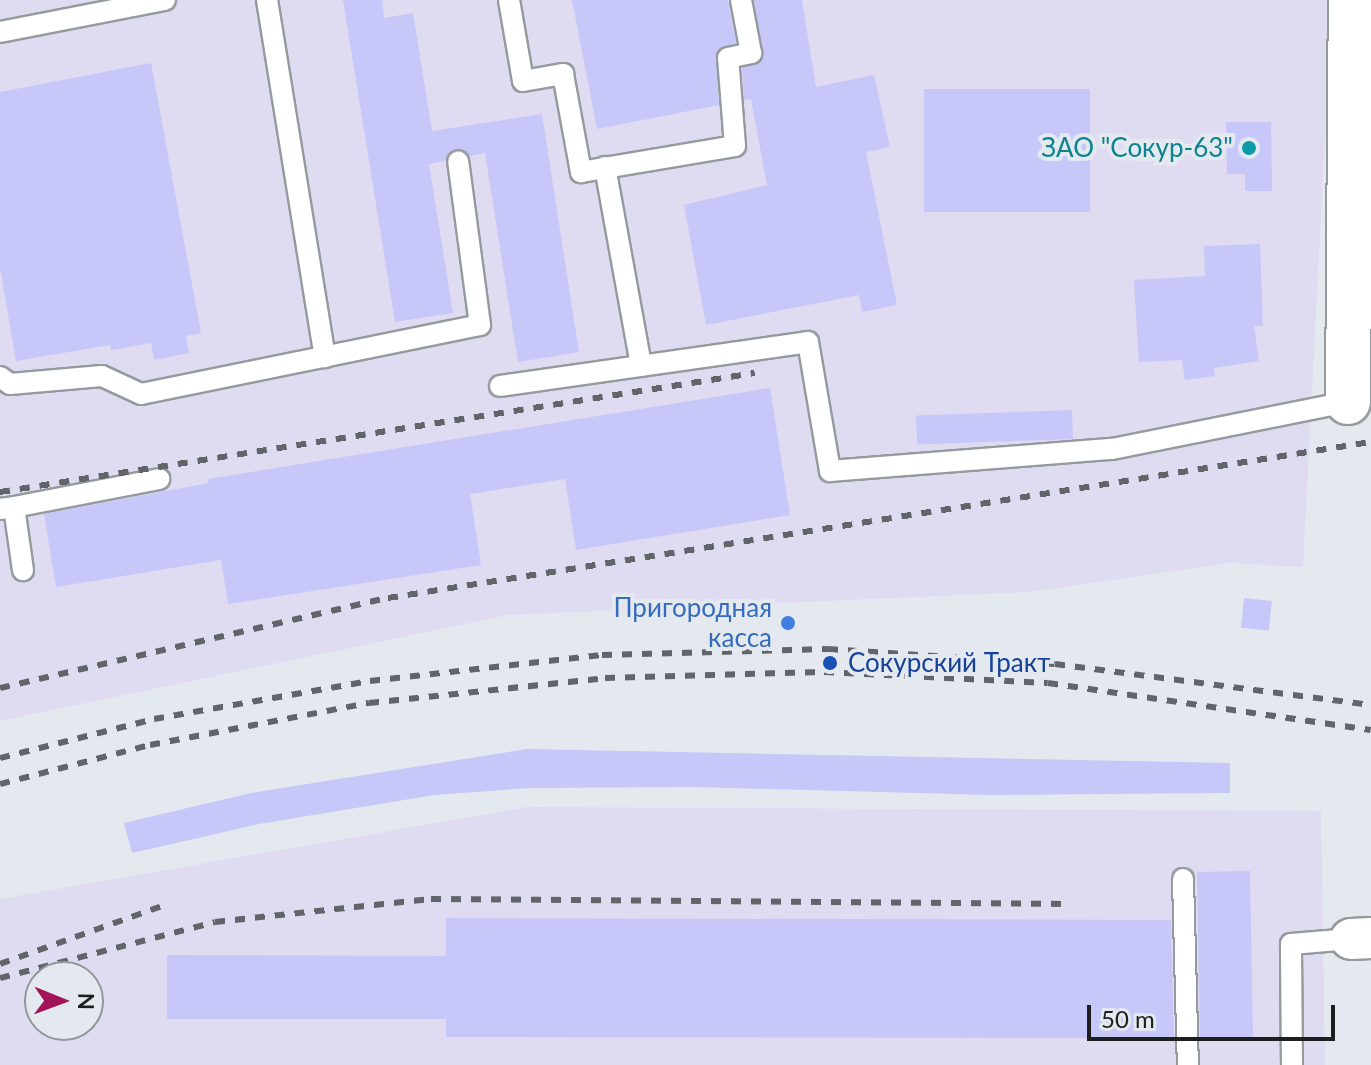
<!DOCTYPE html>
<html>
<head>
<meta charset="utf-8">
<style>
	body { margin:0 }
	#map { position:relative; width:1371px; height:1065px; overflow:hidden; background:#e4e9ef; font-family:Lato,sans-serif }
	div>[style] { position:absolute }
	.industrial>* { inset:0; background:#dfdbf1 }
	.building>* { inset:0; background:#c7c7fa; transform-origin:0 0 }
	.roads { filter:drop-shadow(2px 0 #959a9f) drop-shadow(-2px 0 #959a9f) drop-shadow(0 2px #959a9f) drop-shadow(0 -2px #959a9f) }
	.service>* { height:20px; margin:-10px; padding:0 10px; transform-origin:10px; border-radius:10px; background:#fff }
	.minor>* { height:40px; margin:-20px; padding:0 20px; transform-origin:20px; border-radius:20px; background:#fff }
	.tertiary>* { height:44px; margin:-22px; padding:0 22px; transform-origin:22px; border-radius:22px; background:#fff }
	.rail>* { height:6px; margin-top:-3px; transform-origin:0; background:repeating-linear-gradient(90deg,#616468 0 10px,transparent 0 20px) }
	.dots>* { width:22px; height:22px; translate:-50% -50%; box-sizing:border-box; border:4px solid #e4e9ef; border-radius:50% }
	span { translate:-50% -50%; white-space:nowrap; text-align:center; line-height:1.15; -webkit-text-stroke:8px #e4e9ef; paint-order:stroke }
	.culture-label { font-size:26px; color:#0d838f }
	.right { translate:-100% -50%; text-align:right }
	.shop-label { font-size:26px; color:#366cbe }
	.transit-label { font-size:26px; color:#164399 }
	.left { translate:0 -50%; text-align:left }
	.north { position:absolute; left:24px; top:961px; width:80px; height:80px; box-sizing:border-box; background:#e4e9ef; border:2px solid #94989c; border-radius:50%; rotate:91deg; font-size:22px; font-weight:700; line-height:32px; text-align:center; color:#1c1e20 }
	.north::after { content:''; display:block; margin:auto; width:28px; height:36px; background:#a31358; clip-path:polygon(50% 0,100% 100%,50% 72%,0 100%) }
	.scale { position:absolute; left:1087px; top:1005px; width:248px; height:36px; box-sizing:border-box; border:4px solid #1c1e20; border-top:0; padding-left:10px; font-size:24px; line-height:28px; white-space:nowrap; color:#1c1e20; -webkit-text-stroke:6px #e4e9ef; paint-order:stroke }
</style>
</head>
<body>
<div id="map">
	<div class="industrial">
		<div style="clip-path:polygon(0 0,1332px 0,1303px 567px,1230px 563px,1029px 592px,508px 615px,0 721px)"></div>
		<div style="clip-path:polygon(evenodd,527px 807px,1321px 811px,1325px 1065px,0 1065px,0 899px,527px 807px,40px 977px,88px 977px,88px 1025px,40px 1025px,40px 977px)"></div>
	</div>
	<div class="building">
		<div style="clip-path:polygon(343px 0,382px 0,384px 18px,413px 13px,432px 131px,542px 114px,579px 352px,518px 362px,485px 153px,470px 156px,462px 149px,451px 150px,445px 161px,429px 164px,453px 313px,395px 322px)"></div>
		<div style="clip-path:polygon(572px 0,728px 0,736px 43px,720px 48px,716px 54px,719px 105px,597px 129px)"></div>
		<div style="clip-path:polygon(754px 0,802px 0,816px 87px,874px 75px,890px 147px,866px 152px,897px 305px,862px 312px,859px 295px,706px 325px,684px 205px,767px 185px,751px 99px,744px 100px,742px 68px,759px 63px,763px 56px)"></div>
		<div style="clip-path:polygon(151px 63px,201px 333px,186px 336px,189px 353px,154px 360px,151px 343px,111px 350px,110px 345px,16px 361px,0 268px,0 92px)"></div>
		<div style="left:924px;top:89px;width:166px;height:123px"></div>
		<div style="clip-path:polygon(1226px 122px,1271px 122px,1272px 191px,1245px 191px,1245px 174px,1227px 174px)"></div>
		<div style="clip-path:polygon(1260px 244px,1263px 326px,1254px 326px,1259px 361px,1214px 368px,1215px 376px,1185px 380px,1182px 360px,1139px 362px,1134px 280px,1205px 276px,1204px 246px)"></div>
		<div style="clip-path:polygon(770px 388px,790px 515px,576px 550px,565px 479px,470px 494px,481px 565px,228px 604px,221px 560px,56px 587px,44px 514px,209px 483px,208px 479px)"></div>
		<div style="left:1072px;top:410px;width:29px;height:156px;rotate:88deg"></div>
		<div style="left:1244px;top:598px;width:28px;height:30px;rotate:6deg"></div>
		<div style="clip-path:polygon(527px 749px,1230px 763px,1230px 793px,990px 795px,694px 787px,530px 788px,434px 795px,259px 824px,132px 853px,124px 823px,251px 793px)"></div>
		<div style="left:1250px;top:871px;width:167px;height:53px;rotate:89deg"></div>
		<div style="clip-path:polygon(446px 918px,1171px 920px,1174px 1038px,446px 1037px,446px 1019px,167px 1019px,167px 955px,446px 956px)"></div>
	</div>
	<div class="roads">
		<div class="service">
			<div style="left:267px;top:0;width:362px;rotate:80.8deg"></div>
			<div style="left:509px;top:0;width:82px;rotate:80.2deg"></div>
			<div style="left:523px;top:81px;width:41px;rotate:-9.9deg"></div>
			<div style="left:563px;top:74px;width:100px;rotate:79.6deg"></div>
			<div style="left:581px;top:172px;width:156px;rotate:-9.6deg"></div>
			<div style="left:735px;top:146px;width:88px;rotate:-94.5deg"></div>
			<div style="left:728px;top:58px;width:24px;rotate:-12deg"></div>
			<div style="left:751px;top:53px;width:54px;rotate:-100.7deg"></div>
			<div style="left:0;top:32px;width:168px;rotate:-11deg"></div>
			<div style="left:605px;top:167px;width:202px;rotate:79.7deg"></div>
			<div style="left:0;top:377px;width:12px;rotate:35deg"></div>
			<div style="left:10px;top:384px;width:92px;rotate:-5deg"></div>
			<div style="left:102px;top:376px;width:43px;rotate:24.8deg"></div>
			<div style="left:141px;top:394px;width:346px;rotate:-11.5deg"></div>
			<div style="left:480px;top:325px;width:165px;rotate:-97.6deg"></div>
			<div style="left:500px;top:386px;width:311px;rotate:-8.1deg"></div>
			<div style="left:808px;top:342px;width:131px;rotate:80.3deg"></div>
			<div style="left:830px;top:471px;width:283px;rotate:-4.5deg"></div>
			<div style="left:1112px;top:449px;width:241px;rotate:-11.3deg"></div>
			<div style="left:14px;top:507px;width:148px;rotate:-10.9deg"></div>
			<div style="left:0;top:509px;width:14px;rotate:-8deg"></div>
			<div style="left:14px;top:507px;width:64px;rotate:81.9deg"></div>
			<div style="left:1183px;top:879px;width:186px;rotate:88.5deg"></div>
			<div style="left:1292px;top:1065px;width:121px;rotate:-90.5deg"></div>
			<div style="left:1291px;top:944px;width:60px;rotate:-4.8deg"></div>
		</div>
		<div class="minor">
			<div style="left:1351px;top:939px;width:20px;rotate:-3deg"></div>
		</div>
		<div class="tertiary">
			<div style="left:1348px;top:402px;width:402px;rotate:-89.6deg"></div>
		</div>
	</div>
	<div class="rail">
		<div style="left:0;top:492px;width:764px;rotate:-8.96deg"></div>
		<div style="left:0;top:688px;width:398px;rotate:-13.1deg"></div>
		<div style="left:388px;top:598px;width:995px;rotate:-9.02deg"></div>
		<div style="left:0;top:758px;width:159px;rotate:-14.2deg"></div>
		<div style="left:154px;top:719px;width:219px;rotate:-10deg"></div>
		<div style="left:370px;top:681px;width:233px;rotate:-6.4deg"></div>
		<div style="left:602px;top:655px;width:226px;rotate:-1.5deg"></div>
		<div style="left:828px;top:649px;width:227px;rotate:3.8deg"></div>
		<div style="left:1055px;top:664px;width:319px;rotate:7.4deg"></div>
		<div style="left:0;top:784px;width:155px;rotate:-14.6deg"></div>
		<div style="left:150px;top:745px;width:223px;rotate:-10.9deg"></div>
		<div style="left:369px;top:703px;width:237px;rotate:-6deg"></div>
		<div style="left:605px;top:678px;width:219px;rotate:-1.6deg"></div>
		<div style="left:824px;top:672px;width:224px;rotate:2.8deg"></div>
		<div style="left:1048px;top:683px;width:326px;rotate:8.3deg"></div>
		<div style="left:0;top:964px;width:178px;rotate:-19.7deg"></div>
		<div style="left:0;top:978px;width:222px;rotate:-14.6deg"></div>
		<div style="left:215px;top:922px;width:217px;rotate:-6.1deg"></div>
		<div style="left:431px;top:899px;width:637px;rotate:0.45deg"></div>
	</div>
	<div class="dots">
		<div style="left:1249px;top:148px;background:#0f9aa8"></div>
		<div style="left:788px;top:623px;background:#3f7fe0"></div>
		<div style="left:830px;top:663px;background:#1a4fb4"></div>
	</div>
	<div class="culture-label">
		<span class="right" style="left:1233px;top:148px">ЗАО "Сокур-63"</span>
	</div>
	<div class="shop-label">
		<span class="right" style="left:772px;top:623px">Пригородная<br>касса</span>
	</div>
	<div class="transit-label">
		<span class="left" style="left:848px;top:663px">Сокурский Тракт</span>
	</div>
	<div class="north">N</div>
	<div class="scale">50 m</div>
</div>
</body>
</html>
